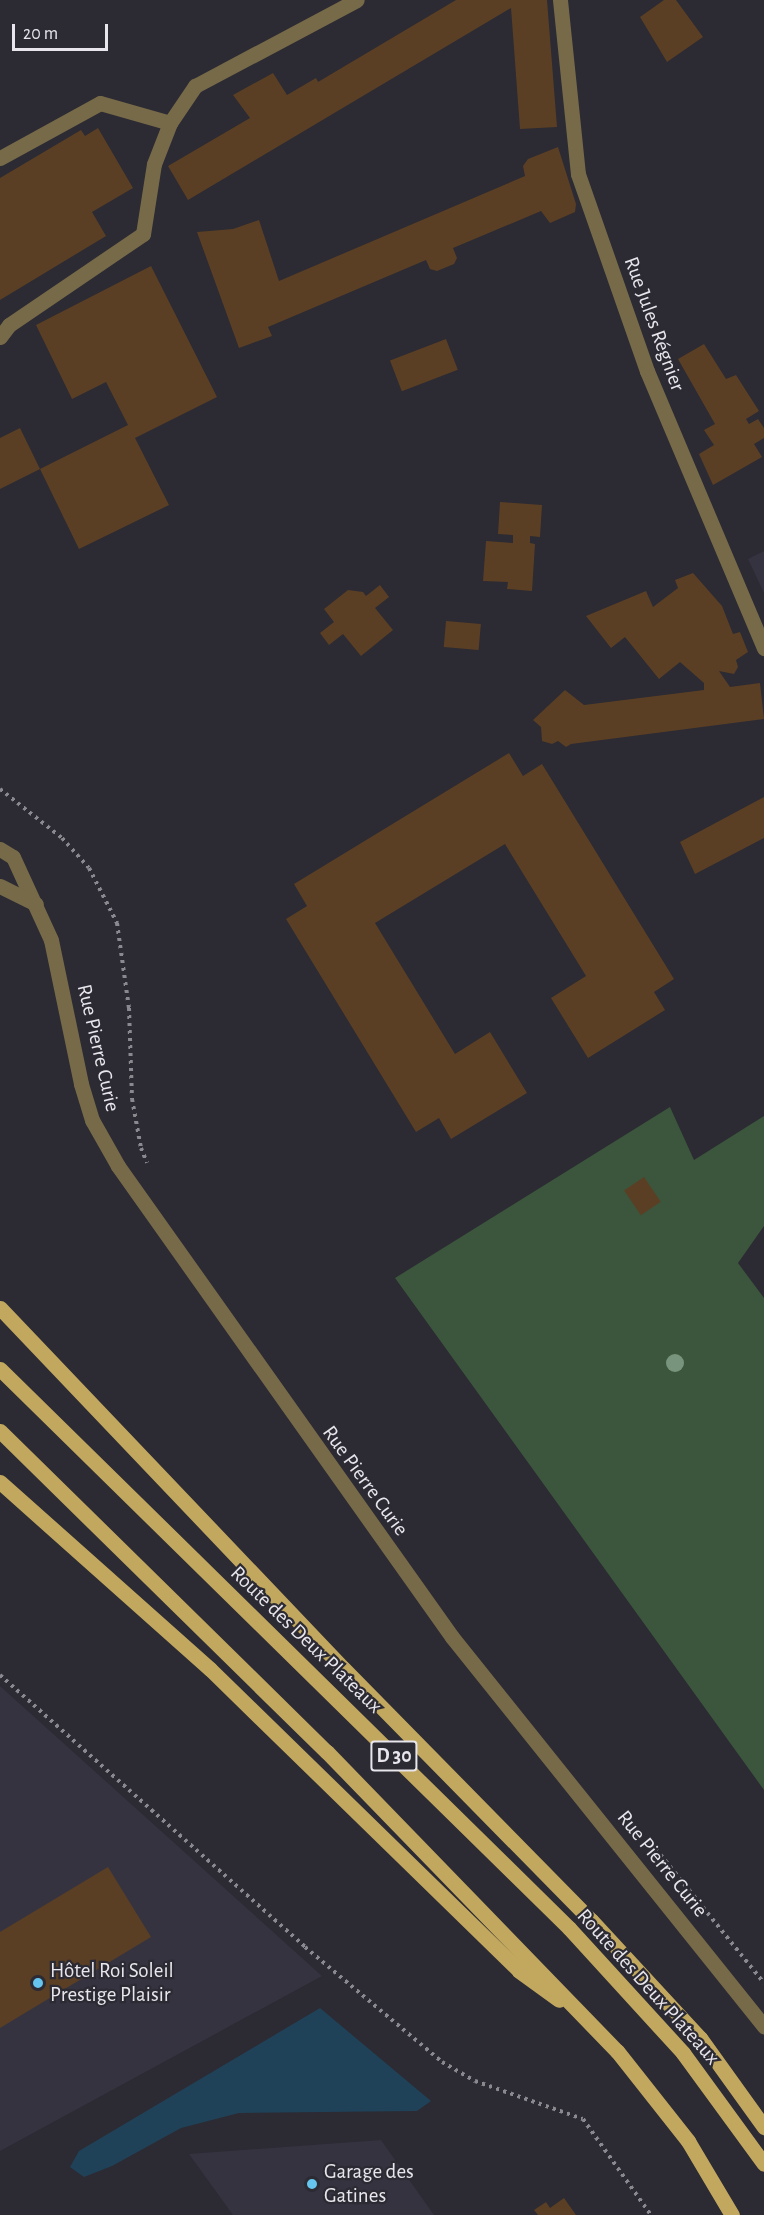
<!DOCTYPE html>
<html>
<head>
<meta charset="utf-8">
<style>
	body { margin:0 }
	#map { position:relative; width:764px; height:2215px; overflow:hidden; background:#2c2a33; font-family:"Alegreya Sans",sans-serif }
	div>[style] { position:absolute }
	.built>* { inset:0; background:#363340 }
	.green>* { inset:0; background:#3b563c }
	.water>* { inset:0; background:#204258 }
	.building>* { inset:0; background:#5a3f24; transform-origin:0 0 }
	.path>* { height:4px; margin-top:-2px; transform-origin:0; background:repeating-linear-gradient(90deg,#8b8990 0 3px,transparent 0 7.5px) }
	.service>* { height:15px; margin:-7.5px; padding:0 7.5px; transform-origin:7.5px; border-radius:7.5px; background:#776a48 }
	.minor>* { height:15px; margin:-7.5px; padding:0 7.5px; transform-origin:7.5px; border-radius:7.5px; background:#776a48 }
	.tertiary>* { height:15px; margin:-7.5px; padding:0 7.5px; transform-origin:7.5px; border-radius:7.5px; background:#776a48 }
	.primary>* { height:15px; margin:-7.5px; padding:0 7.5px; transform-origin:7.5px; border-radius:7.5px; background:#c2a85f }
	.trees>* { width:18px; height:18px; margin:-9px; border-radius:50%; background:#78947c }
	.dots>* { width:16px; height:16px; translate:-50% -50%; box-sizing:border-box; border:3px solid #2c2a33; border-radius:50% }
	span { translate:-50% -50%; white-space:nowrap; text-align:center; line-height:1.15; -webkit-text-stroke:4.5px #2c2a33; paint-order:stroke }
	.shield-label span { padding:2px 4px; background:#2c2a33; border:2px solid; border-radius:4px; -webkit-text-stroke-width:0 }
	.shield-label { font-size:20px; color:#e8e6ec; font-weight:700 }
	.street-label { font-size:21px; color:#e8e6ec }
	.poi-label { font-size:21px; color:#e8e6ec }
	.left { translate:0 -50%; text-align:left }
	.scale { position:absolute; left:12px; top:24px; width:96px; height:27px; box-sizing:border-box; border:3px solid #e8e6ec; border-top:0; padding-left:8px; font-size:18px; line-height:21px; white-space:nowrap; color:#e8e6ec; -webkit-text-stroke:4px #2c2a33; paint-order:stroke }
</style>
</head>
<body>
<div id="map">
	<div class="built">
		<div style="clip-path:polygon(764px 551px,764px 593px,748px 559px)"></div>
		<div style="clip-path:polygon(0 1686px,322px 1976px,0 2151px)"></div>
		<div style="clip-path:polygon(381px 2140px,434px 2215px,233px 2215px,189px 2154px)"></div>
	</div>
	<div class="green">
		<div style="clip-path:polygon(670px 1107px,694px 1160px,764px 1116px,764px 1226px,738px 1263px,764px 1298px,764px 1790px,395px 1278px)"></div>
	</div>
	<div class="water">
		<div style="clip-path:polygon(320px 2008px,431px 2101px,417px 2111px,239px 2113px,181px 2128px,112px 2166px,84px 2177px,70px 2167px,79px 2151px)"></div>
	</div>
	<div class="building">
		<div style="clip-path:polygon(456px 0,547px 0,557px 127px,520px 129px,511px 8px,188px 200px,168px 166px,250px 118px,233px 95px,273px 73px,287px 95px,316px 78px,318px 82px)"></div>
		<div style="clip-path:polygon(664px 0,676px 0,703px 37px,667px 62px,640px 17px)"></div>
		<div style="clip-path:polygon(98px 128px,133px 188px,92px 212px,106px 236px,0 300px,0 178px,81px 130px,85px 136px)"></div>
		<div style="clip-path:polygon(558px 147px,576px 204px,575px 212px,550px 223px,541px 211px,453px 248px,457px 258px,454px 264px,437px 271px,430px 269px,426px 260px,268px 327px,272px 336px,239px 348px,197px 232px,233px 229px,259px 220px,279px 281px,525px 176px,523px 166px,528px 159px)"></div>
		<div style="clip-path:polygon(151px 266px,217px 397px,135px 438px,169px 505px,79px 549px,40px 469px,128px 425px,106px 382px,72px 399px,36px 325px)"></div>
		<div style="left:446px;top:339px;width:33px;height:60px;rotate:69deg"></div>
		<div style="clip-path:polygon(704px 344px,726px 379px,736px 375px,759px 411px,746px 419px,749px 424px,758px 419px,764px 428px,764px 438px,754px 444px,762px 457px,713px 485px,699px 454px,714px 445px,704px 430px,715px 424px,678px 359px)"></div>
		<div style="clip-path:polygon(20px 428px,40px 469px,0 489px,0 438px)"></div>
		<div style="clip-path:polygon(500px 502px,542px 505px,540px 537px,530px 536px,530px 543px,535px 544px,532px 591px,507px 589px,508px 582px,483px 581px,486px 541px,513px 543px,513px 535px,498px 534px)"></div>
		<div style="clip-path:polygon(693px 573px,722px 606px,733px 634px,740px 632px,748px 652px,736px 660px,738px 667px,734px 674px,719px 671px,730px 687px,760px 683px,764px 719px,571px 744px,566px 747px,558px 741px,552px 744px,542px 741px,541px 727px,533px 720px,565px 690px,584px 705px,704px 690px,704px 683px,680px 662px,659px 679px,625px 637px,611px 648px,586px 616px,646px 591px,653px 607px,678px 588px,675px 580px)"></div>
		<div style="clip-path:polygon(380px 585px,389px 597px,375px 608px,393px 630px,361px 656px,343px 634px,329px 645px,320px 633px,334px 622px,324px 609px,348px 590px,363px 592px,366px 596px)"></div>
		<div style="left:446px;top:621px;width:35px;height:26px;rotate:5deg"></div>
		<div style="clip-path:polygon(509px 753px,523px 776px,542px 764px,674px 979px,654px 992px,665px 1010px,588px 1058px,551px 998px,586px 976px,505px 844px,375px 923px,455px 1054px,490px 1032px,527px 1093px,451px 1139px,439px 1118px,416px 1132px,286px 919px,307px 906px,294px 884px)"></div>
		<div style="clip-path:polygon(764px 797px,764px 838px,695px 874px,680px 842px)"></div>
		<div style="left:644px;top:1177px;width:30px;height:24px;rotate:56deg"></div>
		<div style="clip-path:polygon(108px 1867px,151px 1937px,0 2028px,0 1932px)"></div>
		<div style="clip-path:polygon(564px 2198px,576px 2215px,538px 2215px,534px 2210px,546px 2202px,550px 2208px)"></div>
	</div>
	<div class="path">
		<div style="left:0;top:789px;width:79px;rotate:38.3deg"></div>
		<div style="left:62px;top:838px;width:40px;rotate:48deg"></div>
		<div style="left:89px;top:868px;width:62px;rotate:63deg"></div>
		<div style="left:117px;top:923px;width:86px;rotate:82deg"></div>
		<div style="left:129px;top:1008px;width:91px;rotate:88.1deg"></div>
		<div style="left:132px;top:1099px;width:50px;rotate:79.6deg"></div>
		<div style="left:141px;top:1148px;width:16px;rotate:68deg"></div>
		<div style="left:0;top:1675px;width:409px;rotate:41.7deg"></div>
		<div style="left:305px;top:1947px;width:179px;rotate:40deg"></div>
		<div style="left:442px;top:2062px;width:38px;rotate:30deg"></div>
		<div style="left:475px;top:2081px;width:114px;rotate:19.4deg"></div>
		<div style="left:583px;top:2119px;width:118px;rotate:54.7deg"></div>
		<div style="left:651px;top:1843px;width:180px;rotate:51.1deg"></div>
	</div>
	<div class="service">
		<div style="left:0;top:158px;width:114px;rotate:-28.8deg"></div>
		<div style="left:100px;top:103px;width:73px;rotate:15.9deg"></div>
		<div style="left:0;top:337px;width:15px;rotate:-53deg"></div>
		<div style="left:9px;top:325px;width:162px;rotate:-34.2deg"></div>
		<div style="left:143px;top:234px;width:71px;rotate:-81.1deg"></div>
		<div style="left:154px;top:164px;width:44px;rotate:-68.7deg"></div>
		<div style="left:170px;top:123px;width:45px;rotate:-56deg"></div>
		<div style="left:195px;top:86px;width:183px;rotate:-28deg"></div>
	</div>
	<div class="minor">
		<div style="left:560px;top:0;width:175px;rotate:84.1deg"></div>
		<div style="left:578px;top:174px;width:209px;rotate:70.7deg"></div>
		<div style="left:647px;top:371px;width:301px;rotate:67.1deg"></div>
	</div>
	<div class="tertiary">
		<div style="left:0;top:849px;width:15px;rotate:32deg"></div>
		<div style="left:13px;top:857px;width:91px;rotate:65.4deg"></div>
		<div style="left:51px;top:940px;width:147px;rotate:78.2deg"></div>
		<div style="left:81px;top:1084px;width:38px;rotate:73deg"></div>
		<div style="left:92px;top:1120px;width:53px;rotate:60.5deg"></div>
		<div style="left:118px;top:1166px;width:577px;rotate:54.66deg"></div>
		<div style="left:452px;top:1637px;width:499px;rotate:51.3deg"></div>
		<div style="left:0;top:886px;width:40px;rotate:26.6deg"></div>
	</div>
	<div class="primary">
		<div style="left:0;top:1308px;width:497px;rotate:46.4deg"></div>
		<div style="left:343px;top:1668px;width:354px;rotate:45.5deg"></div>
		<div style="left:591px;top:1920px;width:161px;rotate:47.3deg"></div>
		<div style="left:700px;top:2038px;width:110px;rotate:54.3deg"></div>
		<div style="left:0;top:1369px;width:798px;rotate:44.49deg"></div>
		<div style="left:569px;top:1928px;width:169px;rotate:47.6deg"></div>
		<div style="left:683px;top:2053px;width:137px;rotate:53.9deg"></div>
		<div style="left:0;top:1431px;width:458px;rotate:44.5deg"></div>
		<div style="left:327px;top:1752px;width:417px;rotate:45.9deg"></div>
		<div style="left:617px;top:2051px;width:115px;rotate:51.7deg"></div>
		<div style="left:688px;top:2141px;width:86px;rotate:59.3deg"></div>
		<div style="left:0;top:1482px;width:281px;rotate:41.7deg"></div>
		<div style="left:210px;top:1669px;width:432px;rotate:44.3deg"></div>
		<div style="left:519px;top:1971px;width:49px;rotate:35.9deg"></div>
	</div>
	<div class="trees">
		<div style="left:675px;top:1363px"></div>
	</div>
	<div class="dots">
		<div style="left:38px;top:1983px;background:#65c5ee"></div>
		<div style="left:312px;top:2184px;background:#65c5ee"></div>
	</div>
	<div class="shield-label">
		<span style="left:394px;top:1756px">D 30</span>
	</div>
	<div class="street-label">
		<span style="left:654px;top:324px;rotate:70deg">Rue Jules Régnier</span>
		<span style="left:98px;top:1048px;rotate:77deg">Rue Pierre Curie</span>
		<span style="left:365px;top:1481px;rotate:54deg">Rue Pierre Curie</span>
		<span style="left:306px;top:1640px;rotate:44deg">Route des Deux Plateaux</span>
		<span style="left:662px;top:1864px;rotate:51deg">Rue Pierre Curie</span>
		<span style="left:648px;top:1987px;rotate:48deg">Route des Deux Plateaux</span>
	</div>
	<div class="poi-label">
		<span class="left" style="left:50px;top:1983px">Hôtel Roi Soleil<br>Prestige Plaisir</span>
		<span class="left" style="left:324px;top:2184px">Garage des<br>Gatines</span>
	</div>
	<div class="scale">20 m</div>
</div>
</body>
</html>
